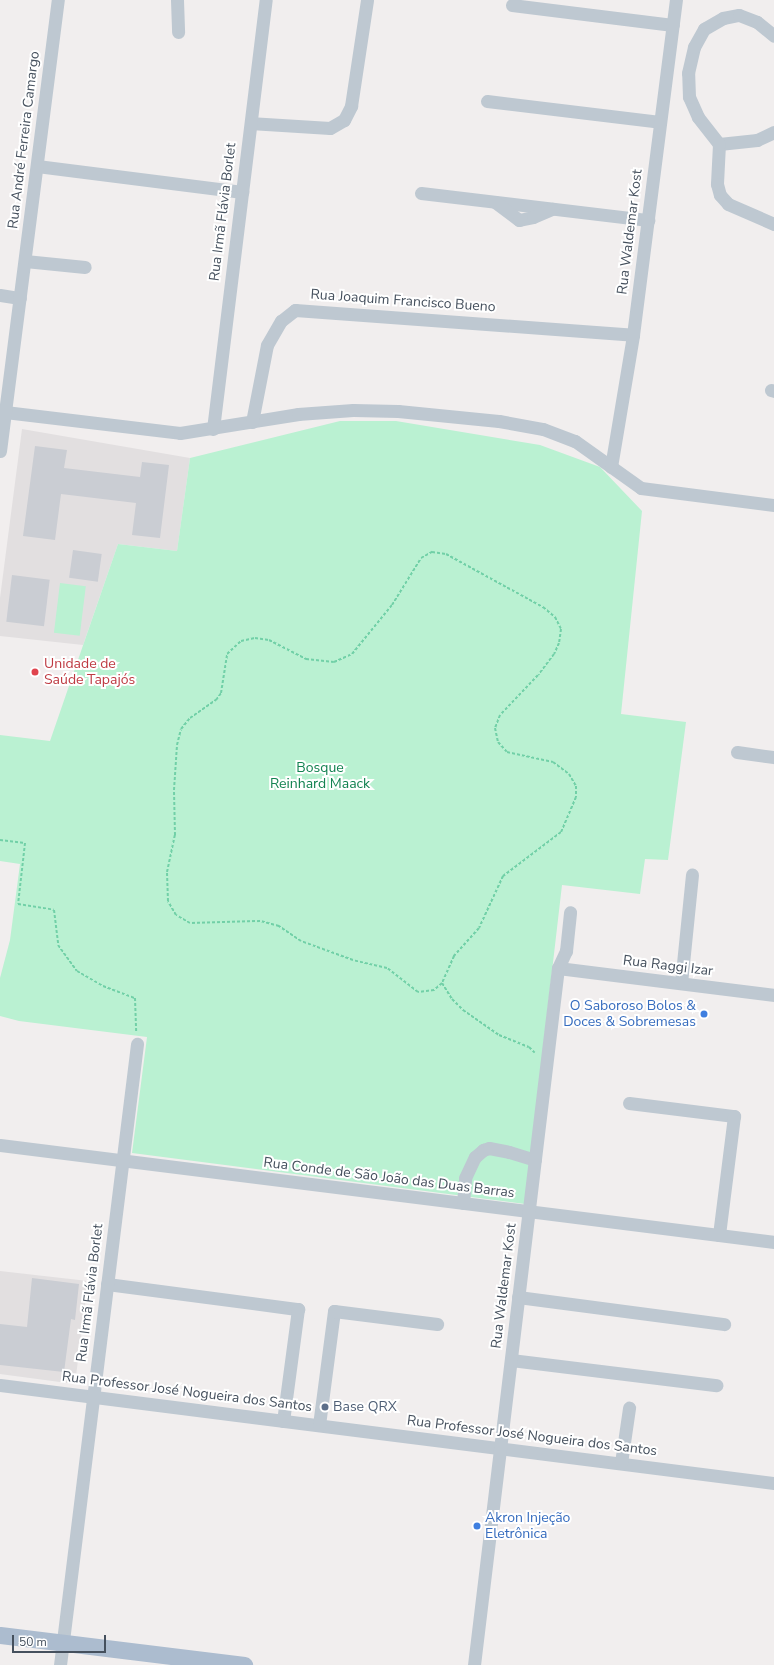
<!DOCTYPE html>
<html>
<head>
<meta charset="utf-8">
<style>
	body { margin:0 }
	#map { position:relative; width:774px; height:1665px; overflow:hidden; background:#f1eeee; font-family:"Nunito Sans",sans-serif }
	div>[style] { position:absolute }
	.education>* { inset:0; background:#e2dfe0 }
	.green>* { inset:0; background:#baf1d2; transform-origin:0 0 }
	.building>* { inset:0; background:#cacdd3; transform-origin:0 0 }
	.path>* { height:2px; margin-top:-1px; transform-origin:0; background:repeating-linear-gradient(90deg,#71d0a7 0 3px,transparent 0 5px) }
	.minor>* { height:13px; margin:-6.5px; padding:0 6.5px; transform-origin:6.5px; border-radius:6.5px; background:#bec8d1 }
	.major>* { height:17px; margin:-8.5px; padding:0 8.5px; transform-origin:8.5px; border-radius:8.5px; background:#acbccf }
	.dots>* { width:11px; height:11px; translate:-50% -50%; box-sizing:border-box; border:2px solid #fff; border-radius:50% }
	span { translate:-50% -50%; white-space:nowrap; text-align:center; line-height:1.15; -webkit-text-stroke:4px #fff; paint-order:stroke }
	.street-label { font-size:14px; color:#45505d }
	.health-label { font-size:14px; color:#be3a42 }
	.left { translate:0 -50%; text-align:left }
	.park-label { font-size:14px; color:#128250 }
	.shop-label { font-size:14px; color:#366cbe }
	.right { translate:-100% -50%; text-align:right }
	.service-label { font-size:14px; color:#4e5e75 }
	.scale { position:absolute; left:12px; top:1635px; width:94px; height:18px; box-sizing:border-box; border:2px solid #45505d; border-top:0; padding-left:5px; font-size:12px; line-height:14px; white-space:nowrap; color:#45505d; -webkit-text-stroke:3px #fff; paint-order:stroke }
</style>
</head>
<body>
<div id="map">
	<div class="education">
		<div style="clip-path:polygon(22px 429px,190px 458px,177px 551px,118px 544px,83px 645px,0 636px,0 598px)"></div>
		<div style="clip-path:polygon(0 1271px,88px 1281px,75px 1384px,0 1374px)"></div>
	</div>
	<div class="green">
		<div style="clip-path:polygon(340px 421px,396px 421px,540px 445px,600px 467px,642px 511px,621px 714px,686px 722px,668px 860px,645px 859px,640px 894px,562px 885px,525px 1204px,132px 1153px,147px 1037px,19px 1021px,0 1016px,0 978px,10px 940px,20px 864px,0 861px,0 735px,50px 741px,118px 544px,177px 551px,190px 458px)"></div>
		<div style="left:60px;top:583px;width:26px;height:50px;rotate:7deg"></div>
	</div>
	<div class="building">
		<div style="clip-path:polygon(35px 446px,67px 450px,64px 468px,140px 477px,142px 462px,169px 465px,160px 538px,132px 535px,136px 503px,61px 494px,55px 540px,23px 536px)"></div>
		<div style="left:73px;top:550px;width:29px;height:28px;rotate:8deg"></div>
		<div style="left:12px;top:575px;width:38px;height:47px;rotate:7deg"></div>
		<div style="clip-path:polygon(32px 1278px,79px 1284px,75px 1320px,71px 1319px,64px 1372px,0 1365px,0 1324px,27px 1327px)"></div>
	</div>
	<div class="path">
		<div style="left:432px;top:552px;width:14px;rotate:8deg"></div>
		<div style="left:446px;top:554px;width:111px;rotate:28.7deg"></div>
		<div style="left:543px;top:607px;width:16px;rotate:40deg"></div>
		<div style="left:555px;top:617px;width:13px;rotate:63deg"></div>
		<div style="left:561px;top:629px;width:14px;rotate:98deg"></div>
		<div style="left:559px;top:643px;width:12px;rotate:114deg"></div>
		<div style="left:554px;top:654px;width:26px;rotate:127deg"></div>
		<div style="left:538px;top:675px;width:55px;rotate:133.5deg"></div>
		<div style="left:500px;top:715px;width:14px;rotate:111deg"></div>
		<div style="left:495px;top:728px;width:14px;rotate:78deg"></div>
		<div style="left:498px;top:742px;width:13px;rotate:48deg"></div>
		<div style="left:507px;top:752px;width:47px;rotate:12.3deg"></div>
		<div style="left:553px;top:762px;width:20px;rotate:37deg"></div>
		<div style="left:569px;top:774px;width:14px;rotate:60deg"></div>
		<div style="left:576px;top:786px;width:11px;rotate:90deg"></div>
		<div style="left:576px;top:797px;width:38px;rotate:113deg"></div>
		<div style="left:561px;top:832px;width:73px;rotate:142.8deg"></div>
		<div style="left:503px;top:876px;width:57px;rotate:114.8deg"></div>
		<div style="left:479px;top:928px;width:38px;rotate:132deg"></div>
		<div style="left:454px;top:956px;width:30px;rotate:114deg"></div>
		<div style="left:442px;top:983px;width:11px;rotate:139deg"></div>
		<div style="left:434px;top:990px;width:16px;rotate:173deg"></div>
		<div style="left:418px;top:992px;width:39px;rotate:-142deg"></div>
		<div style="left:387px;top:968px;width:35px;rotate:-167deg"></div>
		<div style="left:353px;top:960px;width:55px;rotate:-159.9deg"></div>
		<div style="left:301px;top:941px;width:27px;rotate:-146deg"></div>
		<div style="left:279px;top:926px;width:20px;rotate:-165deg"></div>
		<div style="left:260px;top:921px;width:70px;rotate:178.4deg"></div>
		<div style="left:190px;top:923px;width:16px;rotate:-150deg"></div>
		<div style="left:176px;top:915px;width:16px;rotate:-120deg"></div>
		<div style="left:168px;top:901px;width:29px;rotate:-92deg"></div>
		<div style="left:167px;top:872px;width:38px;rotate:-78deg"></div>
		<div style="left:175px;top:835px;width:45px;rotate:-91.3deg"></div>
		<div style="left:174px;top:790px;width:45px;rotate:-86.2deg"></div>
		<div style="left:177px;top:745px;width:16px;rotate:-76deg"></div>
		<div style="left:181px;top:729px;width:14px;rotate:-51deg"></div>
		<div style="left:190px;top:718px;width:32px;rotate:-35deg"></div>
		<div style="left:216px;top:700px;width:9px;rotate:-54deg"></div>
		<div style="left:221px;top:693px;width:39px;rotate:-81deg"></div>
		<div style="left:227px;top:654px;width:19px;rotate:-43deg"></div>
		<div style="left:241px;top:641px;width:14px;rotate:-12deg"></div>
		<div style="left:255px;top:638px;width:14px;rotate:8deg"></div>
		<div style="left:269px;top:640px;width:42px;rotate:27.2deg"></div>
		<div style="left:306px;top:659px;width:28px;rotate:6deg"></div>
		<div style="left:334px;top:662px;width:20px;rotate:-24deg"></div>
		<div style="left:352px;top:654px;width:63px;rotate:-50.8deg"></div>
		<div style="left:392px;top:605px;width:55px;rotate:-58.3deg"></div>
		<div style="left:421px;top:558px;width:13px;rotate:-29deg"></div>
		<div style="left:0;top:840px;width:25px;rotate:7deg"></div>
		<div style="left:25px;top:843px;width:61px;rotate:96.5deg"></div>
		<div style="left:18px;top:904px;width:36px;rotate:9deg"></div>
		<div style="left:54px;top:910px;width:35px;rotate:83deg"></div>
		<div style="left:58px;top:945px;width:32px;rotate:54deg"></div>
		<div style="left:77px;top:971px;width:30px;rotate:30deg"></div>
		<div style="left:103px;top:986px;width:34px;rotate:21deg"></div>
		<div style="left:135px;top:998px;width:34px;rotate:88deg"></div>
		<div style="left:442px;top:983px;width:19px;rotate:58deg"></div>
		<div style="left:452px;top:999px;width:16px;rotate:45deg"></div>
		<div style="left:463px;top:1010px;width:44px;rotate:34.8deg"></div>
		<div style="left:499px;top:1035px;width:32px;rotate:22deg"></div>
		<div style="left:529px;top:1047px;width:8px;rotate:45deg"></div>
	</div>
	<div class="minor">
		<div style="left:177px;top:0;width:32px;rotate:88deg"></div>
		<div style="left:512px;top:5px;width:162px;rotate:7.1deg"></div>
		<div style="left:487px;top:101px;width:174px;rotate:6.9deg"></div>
		<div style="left:251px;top:123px;width:79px;rotate:3.6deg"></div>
		<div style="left:330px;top:128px;width:16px;rotate:-30deg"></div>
		<div style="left:344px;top:120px;width:16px;rotate:-63deg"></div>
		<div style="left:351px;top:106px;width:107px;rotate:-81.4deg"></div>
		<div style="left:774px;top:132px;width:19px;rotate:155deg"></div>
		<div style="left:757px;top:140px;width:38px;rotate:174deg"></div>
		<div style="left:719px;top:144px;width:40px;rotate:92.9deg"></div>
		<div style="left:717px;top:184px;width:11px;rotate:75deg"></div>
		<div style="left:720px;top:195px;width:12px;rotate:48deg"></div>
		<div style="left:728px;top:204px;width:50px;rotate:23.5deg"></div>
		<div style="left:719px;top:144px;width:34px;rotate:-128deg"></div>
		<div style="left:698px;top:117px;width:22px;rotate:-114deg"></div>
		<div style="left:689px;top:97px;width:24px;rotate:-92deg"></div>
		<div style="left:688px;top:73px;width:27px;rotate:-77deg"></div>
		<div style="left:694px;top:47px;width:21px;rotate:-61deg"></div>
		<div style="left:704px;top:29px;width:22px;rotate:-30deg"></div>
		<div style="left:723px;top:18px;width:16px;rotate:-11deg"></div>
		<div style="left:739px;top:15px;width:19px;rotate:21deg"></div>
		<div style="left:757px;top:22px;width:22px;rotate:39deg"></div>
		<div style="left:37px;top:166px;width:207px;rotate:7.2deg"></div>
		<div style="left:421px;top:193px;width:229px;rotate:6.8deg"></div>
		<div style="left:495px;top:202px;width:30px;rotate:37deg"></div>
		<div style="left:519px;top:220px;width:14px;rotate:-12deg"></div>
		<div style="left:533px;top:217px;width:21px;rotate:-23deg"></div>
		<div style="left:25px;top:261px;width:60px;rotate:5.7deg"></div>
		<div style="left:0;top:295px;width:20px;rotate:9deg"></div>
		<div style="left:771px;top:390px;width:3px;rotate:18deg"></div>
		<div style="left:5px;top:412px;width:176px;rotate:6.8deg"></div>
		<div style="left:180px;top:433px;width:120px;rotate:-9.1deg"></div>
		<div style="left:298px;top:414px;width:55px;rotate:-4.2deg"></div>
		<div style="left:353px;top:410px;width:45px;rotate:1.3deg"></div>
		<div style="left:398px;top:411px;width:101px;rotate:5.7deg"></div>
		<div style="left:499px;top:421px;width:45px;rotate:10.3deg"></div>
		<div style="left:543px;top:429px;width:34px;rotate:21deg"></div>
		<div style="left:575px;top:441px;width:81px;rotate:35.5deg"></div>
		<div style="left:641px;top:488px;width:134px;rotate:7.3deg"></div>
		<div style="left:252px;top:422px;width:78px;rotate:-79deg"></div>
		<div style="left:267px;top:345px;width:28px;rotate:-60deg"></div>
		<div style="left:281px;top:321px;width:18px;rotate:-38deg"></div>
		<div style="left:295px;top:310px;width:339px;rotate:4.2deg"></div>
		<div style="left:213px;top:429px;width:432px;rotate:-83deg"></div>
		<div style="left:0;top:451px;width:455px;rotate:-82.7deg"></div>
		<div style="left:611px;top:467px;width:134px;rotate:-80.5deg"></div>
		<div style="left:633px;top:335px;width:338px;rotate:-82.7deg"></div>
		<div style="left:737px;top:752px;width:37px;rotate:8deg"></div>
		<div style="left:558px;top:968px;width:218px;rotate:7.1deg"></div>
		<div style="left:681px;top:983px;width:109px;rotate:-84.2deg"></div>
		<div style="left:629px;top:1103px;width:106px;rotate:7.1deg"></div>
		<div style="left:734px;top:1116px;width:120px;rotate:97.2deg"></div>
		<div style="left:0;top:1145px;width:780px;rotate:7.14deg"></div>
		<div style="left:463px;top:1203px;width:25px;rotate:-85deg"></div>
		<div style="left:465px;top:1178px;width:23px;rotate:-65deg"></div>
		<div style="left:475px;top:1157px;width:11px;rotate:-41deg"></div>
		<div style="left:483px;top:1150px;width:6px;rotate:-18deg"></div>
		<div style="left:489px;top:1148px;width:20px;rotate:11deg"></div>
		<div style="left:509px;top:1152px;width:27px;rotate:17deg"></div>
		<div style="left:107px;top:1284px;width:193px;rotate:7.5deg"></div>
		<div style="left:298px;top:1309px;width:113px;rotate:97.6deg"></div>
		<div style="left:518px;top:1297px;width:208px;rotate:7.5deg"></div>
		<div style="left:511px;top:1360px;width:207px;rotate:7deg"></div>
		<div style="left:0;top:1385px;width:780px;rotate:7.22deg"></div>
		<div style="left:319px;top:1425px;width:115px;rotate:-82.5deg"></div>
		<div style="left:334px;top:1311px;width:104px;rotate:7.2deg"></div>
		<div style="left:621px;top:1463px;width:56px;rotate:-81.7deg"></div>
		<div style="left:60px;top:1665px;width:626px;rotate:-82.93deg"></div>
		<div style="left:474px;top:1665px;width:702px;rotate:-83.13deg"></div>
		<div style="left:558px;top:968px;width:19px;rotate:-65deg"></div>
		<div style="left:566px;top:951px;width:39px;rotate:-84deg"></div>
	</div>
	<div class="major">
		<div style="left:0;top:1635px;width:246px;rotate:7deg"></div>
	</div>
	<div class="dots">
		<div style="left:35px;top:672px;background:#e0444e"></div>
		<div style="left:704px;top:1014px;background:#3f7fe0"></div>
		<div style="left:325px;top:1407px;background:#5c6f8a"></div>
		<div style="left:477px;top:1526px;background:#3f7fe0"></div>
	</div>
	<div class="street-label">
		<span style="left:24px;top:140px;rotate:-83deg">Rua André Ferreira Camargo</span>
		<span style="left:223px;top:212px;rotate:-83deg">Rua Irmã Flávia Borlet</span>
		<span style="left:630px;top:232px;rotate:-83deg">Rua Waldemar Kost</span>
		<span style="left:403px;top:301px;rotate:4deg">Rua Joaquim Francisco Bueno</span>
		<span style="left:668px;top:966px;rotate:7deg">Rua Raggi Izar</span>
		<span style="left:389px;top:1178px;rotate:7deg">Rua Conde de São João das Duas Barras</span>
		<span style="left:504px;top:1286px;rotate:-83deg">Rua Waldemar Kost</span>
		<span style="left:90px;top:1293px;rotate:-83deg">Rua Irmã Flávia Borlet</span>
		<span style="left:187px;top:1392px;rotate:7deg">Rua Professor José Nogueira dos Santos</span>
		<span style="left:532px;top:1436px;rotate:7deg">Rua Professor José Nogueira dos Santos</span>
	</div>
	<div class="health-label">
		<span class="left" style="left:44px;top:672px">Unidade de<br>Saúde Tapajós</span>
	</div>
	<div class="park-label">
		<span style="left:320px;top:776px">Bosque<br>Reinhard Maack</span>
	</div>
	<div class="shop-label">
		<span class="right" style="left:696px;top:1014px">O Saboroso Bolos &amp;<br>Doces &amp; Sobremesas</span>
		<span class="left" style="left:485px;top:1526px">Akron Injeção<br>Eletrônica</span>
	</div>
	<div class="service-label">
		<span class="left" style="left:333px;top:1407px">Base QRX</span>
	</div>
	<div class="scale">50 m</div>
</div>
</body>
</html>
